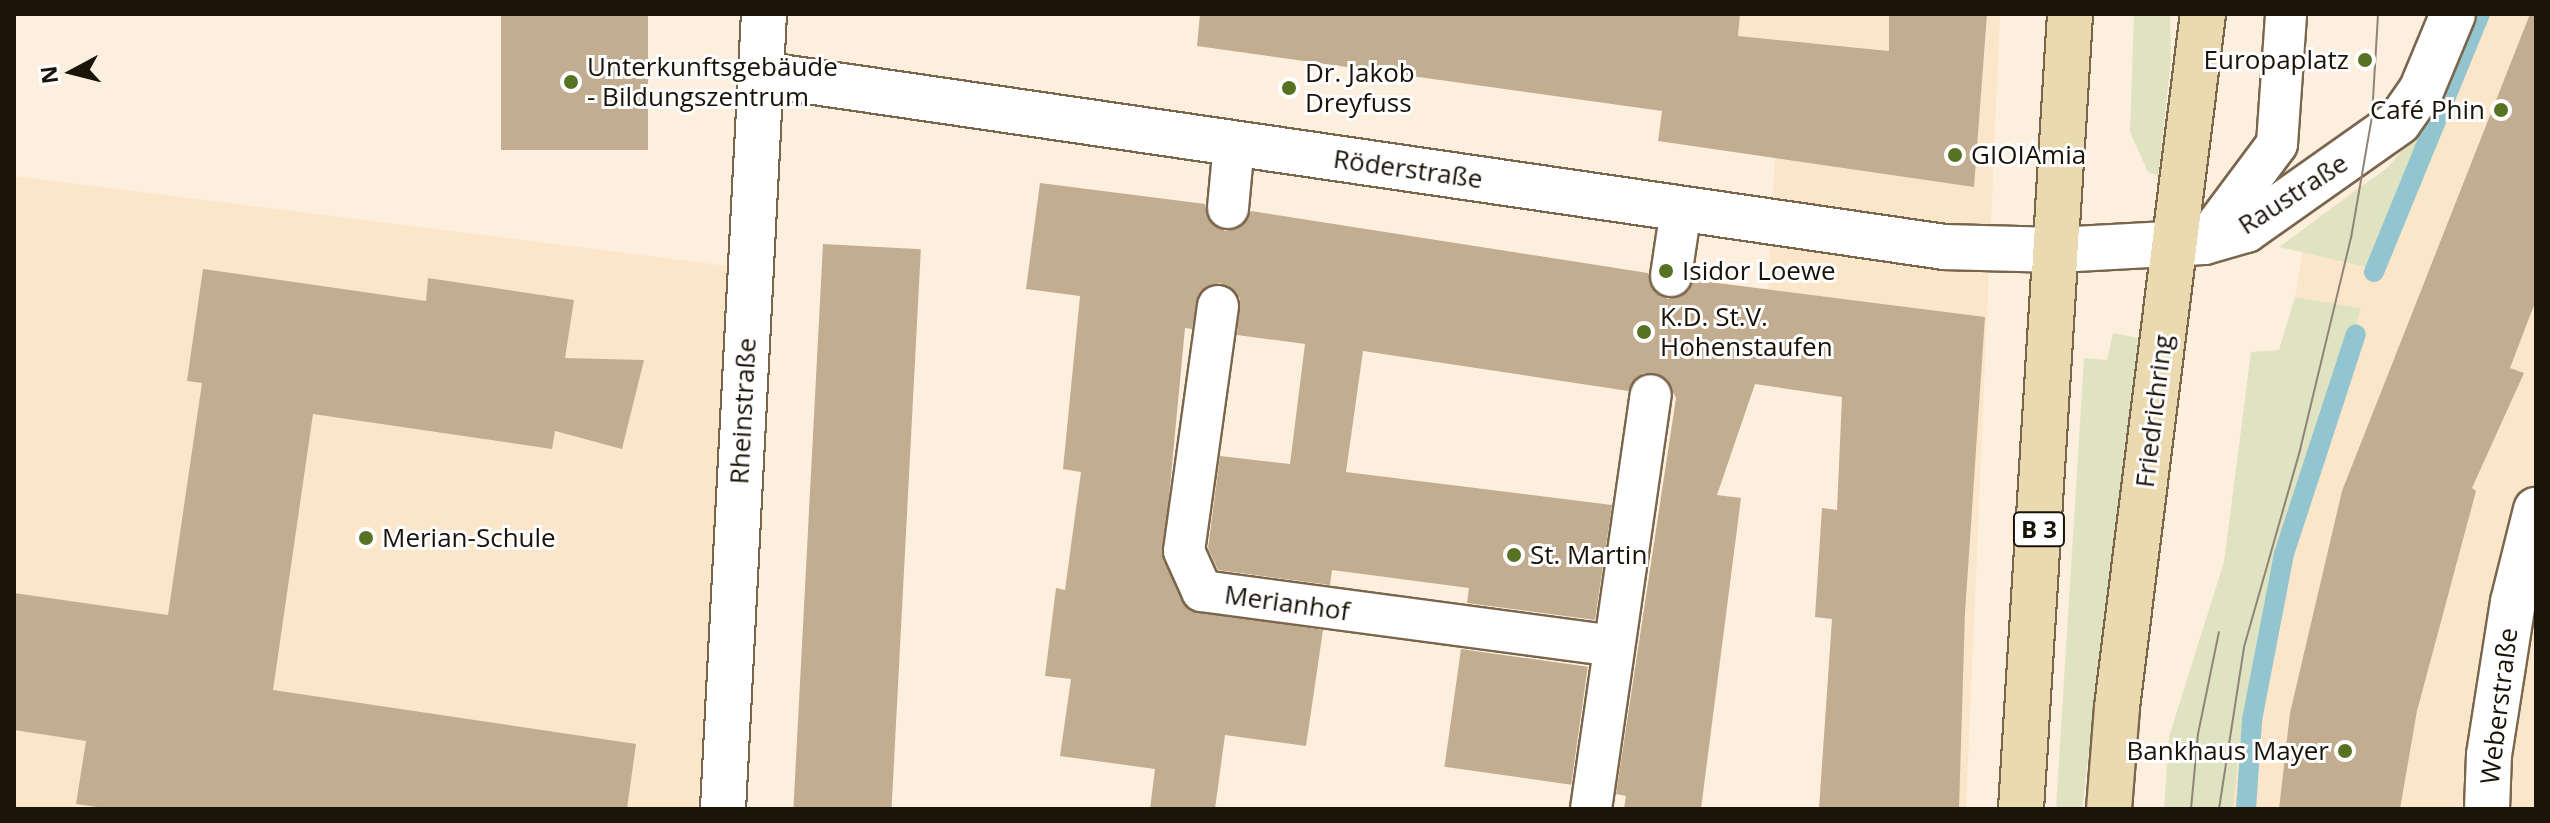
<!DOCTYPE html>
<html>
<head>
<meta charset="utf-8">
<style>
	body { margin:0 }
	#map { position:relative; width:2550px; height:823px; overflow:hidden; background:#fdefde; font-family:"Open Sans",sans-serif }
	div>[style] { position:absolute }
	.built>* { inset:0; background:#fce6c9 }
	.green>* { inset:0; background:#e0e3c2 }
	.stream>* { height:20px; margin:-10px; padding:0 10px; transform-origin:10px; border-radius:10px; background:#93c5d0 }
	.building>* { inset:0; background:#c3ad91; transform-origin:0 0 }
	.roads { filter:drop-shadow(2px 0 #7a664d) drop-shadow(-2px 0 #7a664d) drop-shadow(0 2px #7a664d) drop-shadow(0 -2px #7a664d) }
	.service>* { height:40px; margin:-20px; padding:0 20px; transform-origin:20px; border-radius:20px; background:#fff }
	.pedestrian>* { height:44px; margin:-22px; padding:0 22px; transform-origin:22px; border-radius:22px; background:#fff }
	.minor>* { height:44px; margin:-22px; padding:0 22px; transform-origin:22px; border-radius:22px; background:#fff }
	.primary>* { height:44px; margin:-22px; padding:0 22px; transform-origin:22px; border-radius:22px; background:#ebdaaf }
	.tram>* { height:2px; margin:-1px; padding:0 1px; transform-origin:1px; border-radius:1px; background:#8f8476 }
	.dots>* { width:22px; height:22px; translate:-50% -50%; box-sizing:border-box; border:4px solid #fefefe; border-radius:50% }
	span { translate:-50% -50%; white-space:nowrap; text-align:center; line-height:1.15; -webkit-text-stroke:6px #fefefe; paint-order:stroke }
	.shield-label span { padding:2px 6px; background:#fefefe; border:2px solid; border-radius:6px; -webkit-text-stroke-width:0 }
	.shield-label { font-size:24px; color:#1a1308; font-weight:700 }
	.poi-label { font-size:26px; color:#1a1308 }
	.right { translate:-100% -50%; text-align:right }
	.left { translate:0 -50%; text-align:left }
	.street-label { font-size:26px; color:#1a1308 }
	.frame { position:absolute; inset:0; border:16px solid #1a1308; pointer-events:none }
	.north { position:absolute; left:32px; top:32px; width:80px; height:80px; -webkit-text-stroke:6px #fefefe; paint-order:stroke; rotate:263deg; font-size:22px; font-weight:700; line-height:32px; text-align:center; color:#1a1308 }
	.north::after { content:''; display:block; margin:auto; width:28px; height:36px; background:#1a1308; clip-path:polygon(50% 0,100% 100%,50% 72%,0 100%) }
</style>
</head>
<body>
<div id="map">
	<div class="built">
		<div style="clip-path:polygon(1740px 14px,2000px 14px,1966px 809px,1804px 809px,1819px 807px,1833px 611px,1878px 429px,1768px 291px,1775px 157px,1738px 36px)"></div>
		<div style="clip-path:polygon(2472px 14px,2536px 14px,2536px 809px,2164px 809px,2169px 737px,2224px 562px,2295px 297px,2307px 226px,2365px 182px,2373px 263px)"></div>
		<div style="clip-path:polygon(14px 176px,736px 267px,698px 809px,14px 809px)"></div>
	</div>
	<div class="green">
		<div style="clip-path:polygon(2134px 14px,2170px 14px,2171px 60px,2158px 176px,2148px 172px,2130px 132px)"></div>
		<div style="clip-path:polygon(2416px 134px,2423px 138px,2371px 268px,2279px 247px,2387px 168px)"></div>
		<div style="clip-path:polygon(2295px 297px,2361px 308px,2279px 572px,2239px 748px,2233px 809px,2164px 809px,2169px 737px,2224px 562px,2251px 352px,2279px 350px)"></div>
		<div style="clip-path:polygon(2113px 333px,2138px 338px,2082px 809px,2056px 809px,2084px 358px,2107px 360px)"></div>
	</div>
	<div class="stream">
		<div style="left:2374px;top:272px;width:279px;rotate:-67.7deg"></div>
		<div style="left:2246px;top:809px;width:89px;rotate:-86.1deg"></div>
		<div style="left:2252px;top:720px;width:169px;rotate:-79.1deg"></div>
		<div style="left:2284px;top:554px;width:231px;rotate:-71.9deg"></div>
	</div>
	<div class="building">
		<div style="left:501px;top:14px;width:147px;height:136px"></div>
		<div style="clip-path:polygon(1200px 14px,1740px 14px,1738px 36px,1889px 51px,1889px 14px,1987px 14px,1974px 187px,1658px 141px,1662px 111px,1197px 46px)"></div>
		<div style="clip-path:polygon(2530px 14px,2536px 14px,2536px 300px,2510px 368px,2524px 373px,2472px 488px,2476px 491px,2417px 711px,2400px 809px,2279px 809px,2290px 713px,2342px 491px)"></div>
		<div style="clip-path:polygon(1040px 183px,1205px 204px,1208px 218px,1225px 231px,1238px 228px,1251px 211px,1648px 273px,1656px 293px,1668px 299px,1688px 291px,1694px 280px,1985px 317px,1965px 613px,1959px 809px,1819px 809px,1832px 619px,1815px 617px,1822px 508px,1837px 510px,1842px 397px,1755px 384px,1717px 495px,1741px 498px,1701px 809px,1624px 809px,1626px 796px,1616px 794px,1676px 398px,1666px 378px,1643px 373px,1628px 391px,1363px 351px,1346px 472px,1612px 505px,1595px 620px,1467px 603px,1469px 588px,1332px 570px,1330px 585px,1218px 570px,1208px 548px,1220px 456px,1290px 464px,1305px 344px,1237px 335px,1240px 298px,1220px 283px,1200px 291px,1192px 329px,1185px 328px,1163px 560px,1189px 610px,1323px 630px,1306px 746px,1225px 735px,1215px 809px,1150px 809px,1155px 769px,1060px 756px,1071px 679px,1045px 676px,1056px 588px,1065px 590px,1081px 472px,1063px 469px,1080px 296px,1026px 289px)"></div>
		<div style="left:823px;top:244px;width:98px;height:566px;rotate:3deg"></div>
		<div style="clip-path:polygon(203px 269px,426px 301px,428px 278px,574px 300px,565px 358px,644px 360px,622px 449px,555px 431px,552px 449px,313px 414px,273px 690px,636px 744px,627px 809px,112px 809px,76px 804px,86px 741px,14px 730px,14px 593px,168px 615px,202px 383px,187px 381px)"></div>
		<div style="left:1461px;top:649px;width:128px;height:119px;rotate:8deg"></div>
	</div>
	<div class="roads">
		<div class="service">
			<div style="left:1228px;top:208px;width:65px;rotate:-84.7deg"></div>
			<div style="left:2204px;top:242px;width:122px;rotate:-53.3deg"></div>
			<div style="left:2277px;top:144px;width:130px;rotate:-86deg"></div>
			<div style="left:1671px;top:276px;width:68px;rotate:-81.5deg"></div>
			<div style="left:1218px;top:306px;width:247px;rotate:97.9deg"></div>
			<div style="left:1184px;top:551px;width:44px;rotate:65.8deg"></div>
			<div style="left:1202px;top:591px;width:415px;rotate:7.6deg"></div>
			<div style="left:1591px;top:809px;width:418px;rotate:-81.8deg"></div>
		</div>
		<div class="pedestrian">
			<div style="left:2487px;top:809px;width:54px;rotate:-87.9deg"></div>
			<div style="left:2489px;top:755px;width:155px;rotate:-81.1deg"></div>
			<div style="left:2513px;top:602px;width:95px;rotate:-76deg"></div>
		</div>
		<div class="minor">
			<div style="left:760px;top:74px;width:1197px;rotate:8.31deg"></div>
			<div style="left:1944px;top:247px;width:113px;rotate:1.5deg"></div>
			<div style="left:2057px;top:250px;width:147px;rotate:-3.1deg"></div>
			<div style="left:2204px;top:242px;width:44px;rotate:-15.9deg"></div>
			<div style="left:2246px;top:230px;width:187px;rotate:-35.2deg"></div>
			<div style="left:2399px;top:122px;width:38px;rotate:-55deg"></div>
			<div style="left:2421px;top:91px;width:83px;rotate:-67.4deg"></div>
			<div style="left:723px;top:809px;width:796px;rotate:-87.05deg"></div>
		</div>
		<div class="primary">
			<div style="left:2021px;top:809px;width:797px;rotate:-86.47deg"></div>
			<div style="left:2109px;top:809px;width:102px;rotate:-85.5deg"></div>
			<div style="left:2117px;top:707px;width:698px;rotate:-82.93deg"></div>
		</div>
	</div>
	<div class="tram">
		<div style="left:2191px;top:809px;width:75px;rotate:-84.7deg"></div>
		<div style="left:2198px;top:734px;width:104px;rotate:-78.4deg"></div>
		<div style="left:2219px;top:809px;width:164px;rotate:-81.2deg"></div>
		<div style="left:2244px;top:647px;width:205px;rotate:-74.1deg"></div>
		<div style="left:2300px;top:450px;width:218px;rotate:-76.5deg"></div>
		<div style="left:2351px;top:238px;width:124px;rotate:-80.2deg"></div>
		<div style="left:2372px;top:116px;width:102px;rotate:-86.6deg"></div>
	</div>
	<div class="dots">
		<div style="left:2365px;top:60px;background:#587224"></div>
		<div style="left:571px;top:82px;background:#587224"></div>
		<div style="left:1289px;top:88px;background:#587224"></div>
		<div style="left:2501px;top:110px;background:#587224"></div>
		<div style="left:1955px;top:155px;background:#587224"></div>
		<div style="left:1666px;top:271px;background:#587224"></div>
		<div style="left:1644px;top:332px;background:#587224"></div>
		<div style="left:366px;top:538px;background:#587224"></div>
		<div style="left:1514px;top:555px;background:#587224"></div>
		<div style="left:2345px;top:751px;background:#587224"></div>
	</div>
	<div class="shield-label">
		<span style="left:2039px;top:529px">B 3</span>
	</div>
	<div class="poi-label">
		<span class="right" style="left:2349px;top:60px">Europaplatz</span>
		<span class="left" style="left:587px;top:82px">Unterkunftsgebäude<br>- Bildungszentrum</span>
		<span class="left" style="left:1305px;top:88px">Dr. Jakob<br>Dreyfuss</span>
		<span class="right" style="left:2485px;top:110px">Café Phin</span>
		<span class="left" style="left:1971px;top:155px">GIOIAmia</span>
		<span class="left" style="left:1682px;top:271px">Isidor Loewe</span>
		<span class="left" style="left:1660px;top:332px">K.D. St.V.<br>Hohenstaufen</span>
		<span class="left" style="left:382px;top:538px">Merian-Schule</span>
		<span class="left" style="left:1530px;top:555px">St. Martin</span>
		<span class="right" style="left:2329px;top:751px">Bankhaus Mayer</span>
	</div>
	<div class="street-label">
		<span style="left:1408px;top:169px;rotate:8deg">Röderstraße</span>
		<span style="left:2293px;top:194px;rotate:-33deg">Raustraße</span>
		<span style="left:743px;top:411px;rotate:-87deg">Rheinstraße</span>
		<span style="left:2154px;top:411px;rotate:-83deg">Friedrichring</span>
		<span style="left:1287px;top:603px;rotate:8deg">Merianhof</span>
		<span style="left:2499px;top:706px;rotate:-83deg">Weberstraße</span>
	</div>
	<div class="frame"></div>
	<div class="north">N</div>
</div>
</body>
</html>
